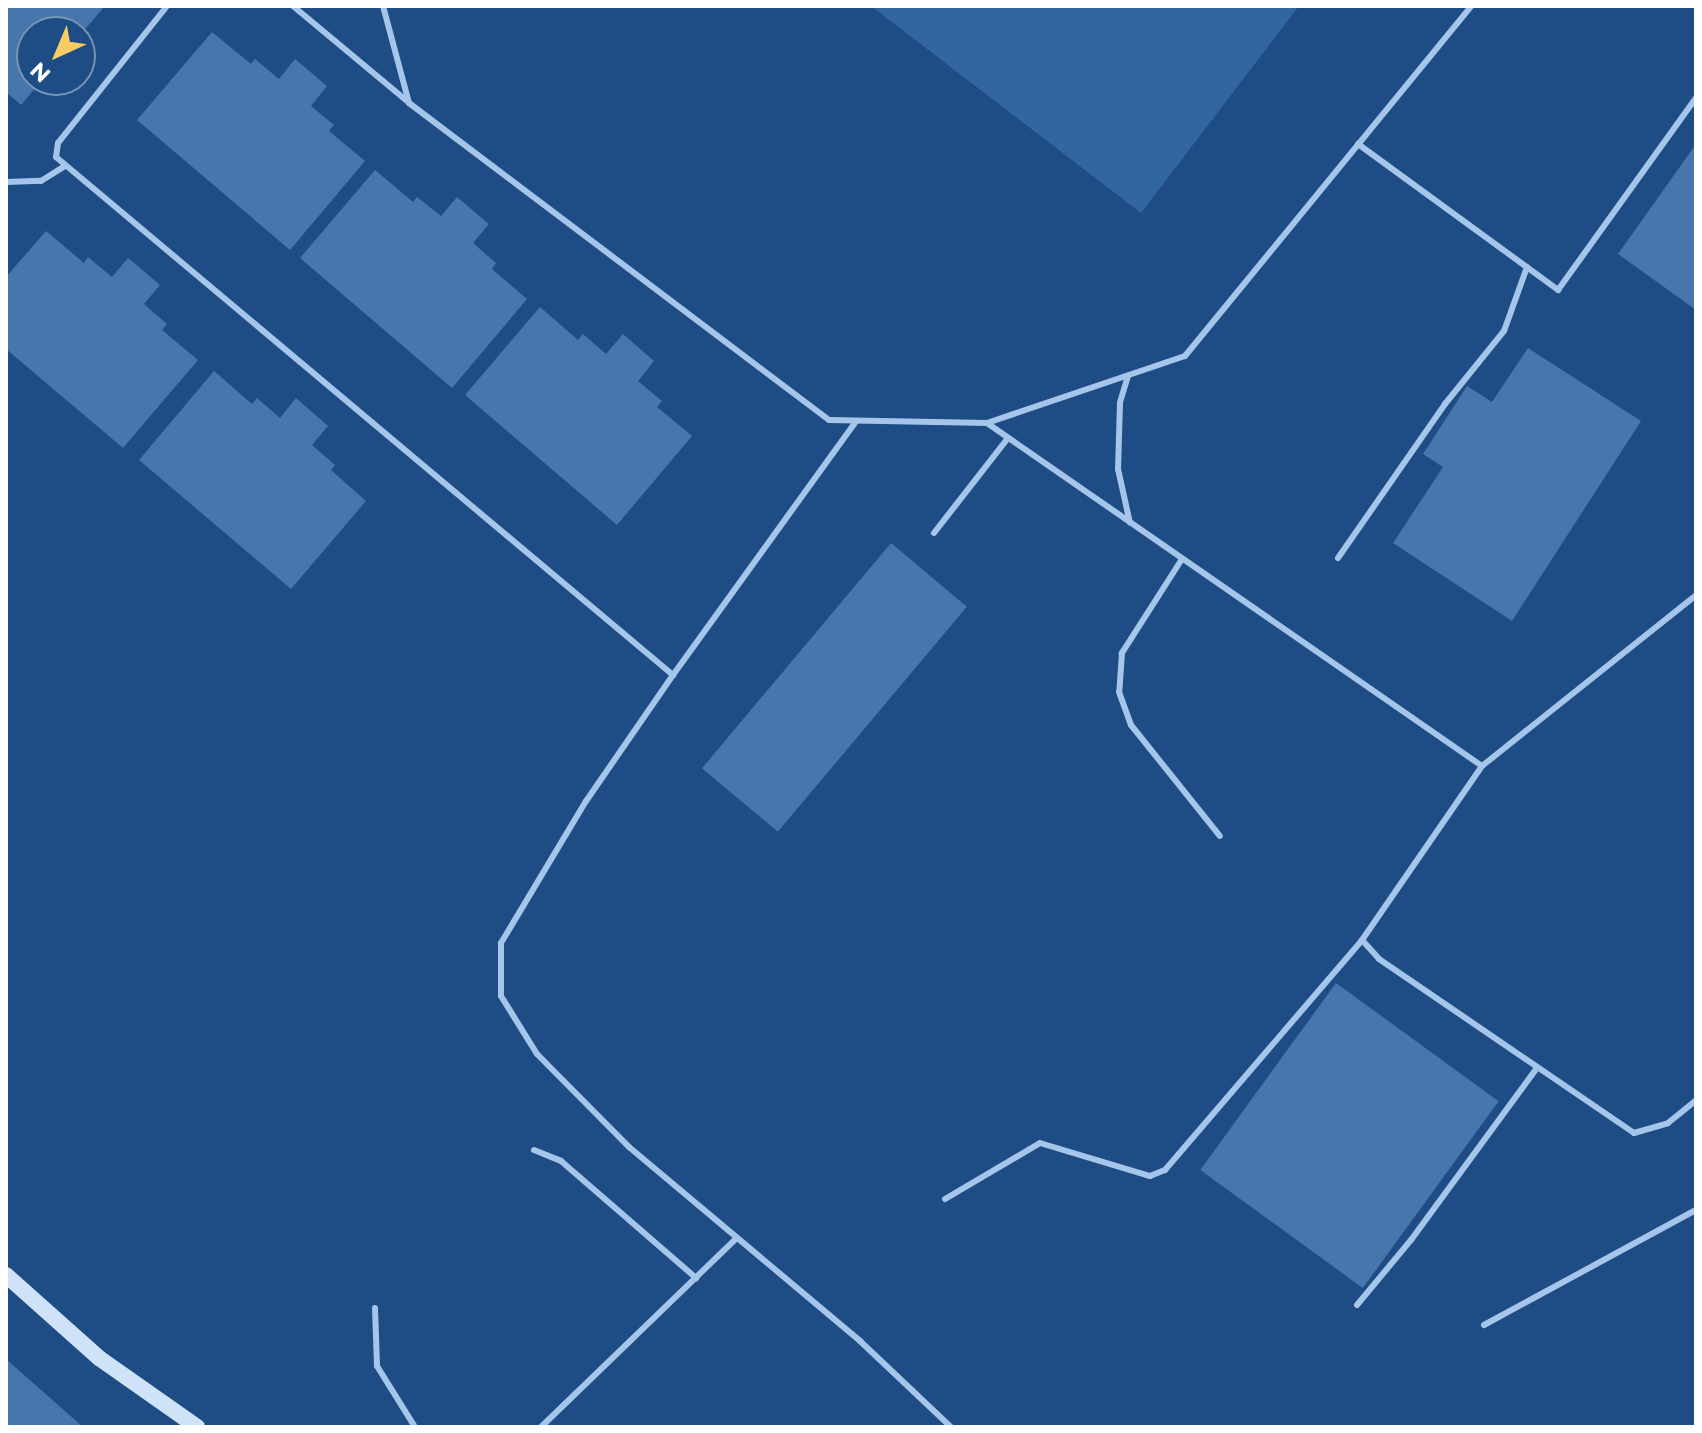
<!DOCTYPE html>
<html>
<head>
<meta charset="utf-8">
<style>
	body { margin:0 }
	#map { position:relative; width:1702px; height:1433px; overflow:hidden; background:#1e4c84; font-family:Montserrat,sans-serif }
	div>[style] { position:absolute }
	.green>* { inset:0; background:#3266a1 }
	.building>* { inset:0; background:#4676ac; transform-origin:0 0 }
	.lane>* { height:6px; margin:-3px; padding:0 3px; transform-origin:3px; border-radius:3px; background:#a5c5ea }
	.secondary>* { height:16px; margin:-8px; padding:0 8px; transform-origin:8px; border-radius:8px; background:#d0e2f7 }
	span { translate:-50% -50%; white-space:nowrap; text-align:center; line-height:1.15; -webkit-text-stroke:7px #1e4c84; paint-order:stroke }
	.frame { position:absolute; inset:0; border:8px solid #fff; pointer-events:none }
	.north { position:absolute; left:16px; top:16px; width:80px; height:80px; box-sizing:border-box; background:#1e4c84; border:2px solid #7894b5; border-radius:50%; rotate:224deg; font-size:22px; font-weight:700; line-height:32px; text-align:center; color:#fff }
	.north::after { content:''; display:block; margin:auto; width:28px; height:36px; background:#f9cc64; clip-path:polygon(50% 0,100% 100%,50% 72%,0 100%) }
</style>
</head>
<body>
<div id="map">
	<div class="green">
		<div style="clip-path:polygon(871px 6px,1299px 6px,1141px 213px)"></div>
	</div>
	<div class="building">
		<div style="clip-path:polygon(6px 6px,105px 6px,80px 35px,32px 32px,32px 80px,42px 80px,21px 105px,6px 92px)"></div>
		<div style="clip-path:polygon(212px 32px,251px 64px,255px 59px,279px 79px,295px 59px,327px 86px,311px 106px,334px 125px,329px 131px,365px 161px,290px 250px,137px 120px)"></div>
		<div style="clip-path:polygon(1696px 144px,1696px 310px,1618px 254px)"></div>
		<div style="clip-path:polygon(375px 170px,413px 202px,417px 197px,441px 216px,457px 197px,489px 224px,473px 243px,496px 263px,492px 269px,527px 299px,452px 388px,300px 258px)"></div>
		<div style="clip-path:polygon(46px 231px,84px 263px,88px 257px,112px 277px,128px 258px,160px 285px,144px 304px,167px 324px,162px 330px,198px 360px,123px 448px,6px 349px,6px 277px)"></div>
		<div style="clip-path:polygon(540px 307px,578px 340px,583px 334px,606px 354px,623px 334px,654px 361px,638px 381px,662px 401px,657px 407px,692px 436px,617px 525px,465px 395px)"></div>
		<div style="clip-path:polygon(1528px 348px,1641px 421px,1512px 621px,1393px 543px,1443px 467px,1423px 454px,1467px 386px,1492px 402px)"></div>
		<div style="clip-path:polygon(214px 371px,252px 404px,257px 398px,280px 418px,296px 398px,328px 426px,312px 445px,335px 465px,331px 470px,366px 501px,291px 589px,139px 460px)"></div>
		<div style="left:891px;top:543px;width:99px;height:294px;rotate:40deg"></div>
		<div style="left:1336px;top:983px;width:201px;height:231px;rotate:36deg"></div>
		<div style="clip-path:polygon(6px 1359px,83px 1427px,6px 1427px)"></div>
	</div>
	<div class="lane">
		<div style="left:167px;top:6px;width:175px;rotate:128.5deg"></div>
		<div style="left:58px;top:143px;width:14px;rotate:98deg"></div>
		<div style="left:56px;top:157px;width:806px;rotate:40.02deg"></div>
		<div style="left:673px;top:675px;width:313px;rotate:-54.2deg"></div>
		<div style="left:293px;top:6px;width:148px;rotate:39.8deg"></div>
		<div style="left:383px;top:6px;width:100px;rotate:75deg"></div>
		<div style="left:409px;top:103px;width:526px;rotate:37.04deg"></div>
		<div style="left:829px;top:420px;width:158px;rotate:1.1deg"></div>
		<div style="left:987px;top:423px;width:209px;rotate:-18.7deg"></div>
		<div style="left:1185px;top:356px;width:452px;rotate:-50.7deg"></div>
		<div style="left:1358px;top:144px;width:248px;rotate:36.1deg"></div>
		<div style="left:1558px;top:290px;width:236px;rotate:-54.3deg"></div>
		<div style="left:6px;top:182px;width:35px;rotate:-2deg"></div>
		<div style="left:41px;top:181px;width:28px;rotate:-32deg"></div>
		<div style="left:1128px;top:376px;width:28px;rotate:107deg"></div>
		<div style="left:1120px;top:403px;width:66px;rotate:91.7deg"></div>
		<div style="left:1118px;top:469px;width:55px;rotate:77.5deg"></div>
		<div style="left:987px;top:423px;width:602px;rotate:34.72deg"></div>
		<div style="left:1482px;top:766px;width:211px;rotate:124.6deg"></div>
		<div style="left:1362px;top:940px;width:25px;rotate:48deg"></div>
		<div style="left:1379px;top:959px;width:309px;rotate:34.3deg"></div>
		<div style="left:1634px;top:1133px;width:35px;rotate:-16deg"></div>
		<div style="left:1668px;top:1123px;width:36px;rotate:-39deg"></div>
		<div style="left:934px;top:533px;width:120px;rotate:-52.1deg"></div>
		<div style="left:1338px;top:558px;width:188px;rotate:-55.2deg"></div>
		<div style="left:1445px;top:404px;width:94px;rotate:-51.1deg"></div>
		<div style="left:1504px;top:331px;width:68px;rotate:-70.2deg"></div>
		<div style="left:1182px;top:559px;width:112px;rotate:122.6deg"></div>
		<div style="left:1122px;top:653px;width:39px;rotate:94deg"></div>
		<div style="left:1119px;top:692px;width:35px;rotate:70deg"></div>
		<div style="left:1131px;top:725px;width:142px;rotate:51.3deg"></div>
		<div style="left:673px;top:675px;width:153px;rotate:124.6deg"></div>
		<div style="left:586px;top:801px;width:165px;rotate:120.9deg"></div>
		<div style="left:501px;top:943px;width:53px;rotate:90deg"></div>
		<div style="left:501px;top:996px;width:68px;rotate:58.2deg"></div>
		<div style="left:537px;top:1054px;width:131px;rotate:45.3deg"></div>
		<div style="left:629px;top:1147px;width:302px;rotate:40deg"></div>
		<div style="left:860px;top:1341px;width:125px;rotate:43.4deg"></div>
		<div style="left:1482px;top:766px;width:274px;rotate:-38.6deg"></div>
		<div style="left:534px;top:1150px;width:29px;rotate:22deg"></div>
		<div style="left:561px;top:1161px;width:179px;rotate:40.9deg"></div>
		<div style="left:945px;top:1199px;width:110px;rotate:-30.5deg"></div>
		<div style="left:1040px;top:1143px;width:115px;rotate:16.7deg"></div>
		<div style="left:1150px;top:1176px;width:16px;rotate:-22deg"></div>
		<div style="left:1165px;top:1170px;width:303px;rotate:-49.4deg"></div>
		<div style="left:1357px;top:1305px;width:85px;rotate:-50.3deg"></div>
		<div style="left:1411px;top:1240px;width:213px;rotate:-53.8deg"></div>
		<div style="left:375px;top:1308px;width:58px;rotate:88deg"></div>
		<div style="left:377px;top:1366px;width:72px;rotate:58.1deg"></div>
		<div style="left:1484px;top:1325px;width:241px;rotate:-28.5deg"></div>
		<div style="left:541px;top:1427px;width:271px;rotate:-44deg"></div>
	</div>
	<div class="secondary">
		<div style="left:6px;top:1275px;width:125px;rotate:41.7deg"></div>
		<div style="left:99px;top:1358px;width:120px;rotate:35.1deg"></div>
	</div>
	<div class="frame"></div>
	<div class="north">N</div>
</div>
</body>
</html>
